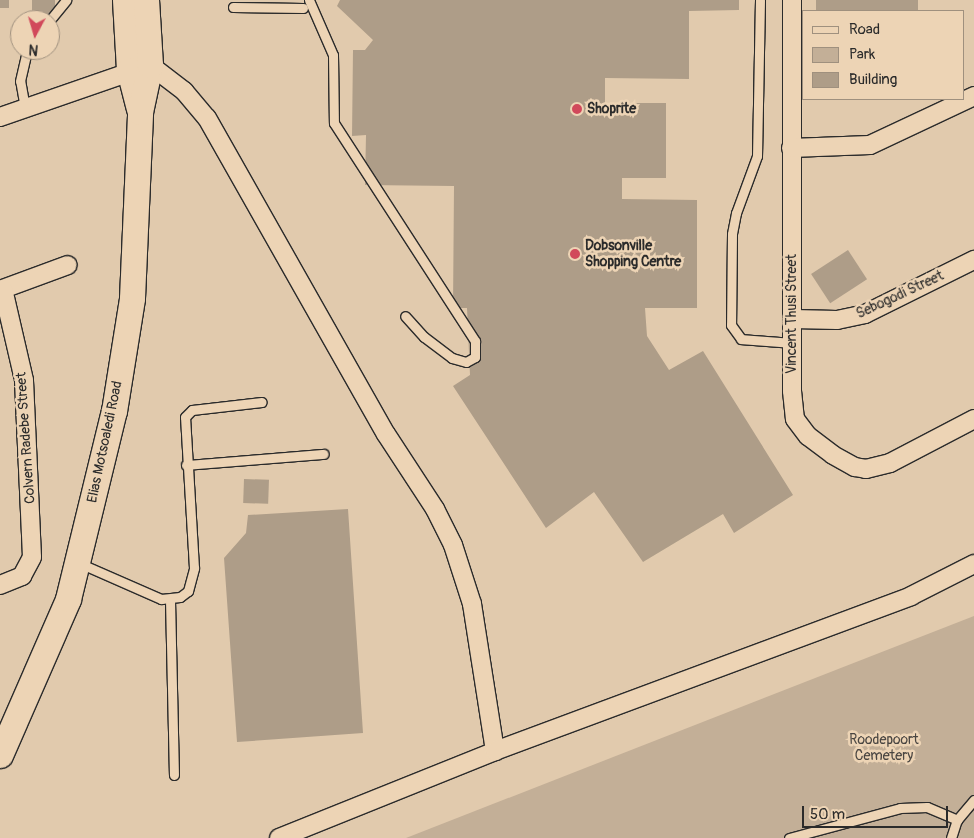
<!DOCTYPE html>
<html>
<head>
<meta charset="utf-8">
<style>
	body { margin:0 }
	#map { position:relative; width:974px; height:838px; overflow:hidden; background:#e1caad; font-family:Pangolin,sans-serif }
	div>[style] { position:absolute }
	.green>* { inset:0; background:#c3af97 }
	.building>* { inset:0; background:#ae9d88; transform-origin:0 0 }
	.roads { filter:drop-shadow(1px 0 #2b2b2b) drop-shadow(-1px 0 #2b2b2b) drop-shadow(0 1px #2b2b2b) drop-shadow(0 -1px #2b2b2b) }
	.lane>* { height:9px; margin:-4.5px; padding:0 4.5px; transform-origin:4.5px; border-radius:4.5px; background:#edd4b5 }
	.street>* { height:18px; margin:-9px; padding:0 9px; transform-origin:9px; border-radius:9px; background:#edd4b5 }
	.secondary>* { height:25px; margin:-12.5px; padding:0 12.5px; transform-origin:12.5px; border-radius:12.5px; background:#edd4b5 }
	.dots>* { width:14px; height:14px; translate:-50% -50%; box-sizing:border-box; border:2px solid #edd4b5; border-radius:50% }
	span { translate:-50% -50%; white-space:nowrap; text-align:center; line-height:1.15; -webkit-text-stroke:5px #edd4b5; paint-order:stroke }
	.poi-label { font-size:14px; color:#2b2b2b; font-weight:700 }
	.left { translate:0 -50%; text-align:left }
	.street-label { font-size:14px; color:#2b2b2b }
	.park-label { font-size:14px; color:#494541 }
	.legend { position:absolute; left:802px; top:10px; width:162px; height:90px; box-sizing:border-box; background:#edd4b5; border:1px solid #9f907e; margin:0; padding:6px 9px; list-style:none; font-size:15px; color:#2b2b2b }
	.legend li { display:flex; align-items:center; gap:10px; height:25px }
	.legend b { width:25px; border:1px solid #9f907e }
	.north { position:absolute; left:10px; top:10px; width:50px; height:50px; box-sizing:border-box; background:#edd4b5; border:1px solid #9f907e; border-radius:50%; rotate:186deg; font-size:14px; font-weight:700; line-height:20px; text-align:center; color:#2b2b2b }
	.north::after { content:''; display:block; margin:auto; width:18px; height:22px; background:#d1495b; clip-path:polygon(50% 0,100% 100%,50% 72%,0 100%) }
	.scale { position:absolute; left:802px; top:806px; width:146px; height:22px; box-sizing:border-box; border:2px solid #2b2b2b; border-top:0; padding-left:6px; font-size:15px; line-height:18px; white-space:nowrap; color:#2b2b2b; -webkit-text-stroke:4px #edd4b5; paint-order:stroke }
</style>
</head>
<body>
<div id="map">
	<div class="green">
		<div style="clip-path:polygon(974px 616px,974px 838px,406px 838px)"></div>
	</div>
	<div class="building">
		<div style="left:0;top:0;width:9px;height:8px"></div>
		<div style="left:32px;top:0;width:23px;height:18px"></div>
		<div style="clip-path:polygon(340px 0,739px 0,739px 10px,689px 11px,689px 79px,605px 78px,605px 103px,666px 103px,666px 178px,622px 178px,622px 199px,697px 200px,697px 308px,645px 308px,647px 336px,669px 370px,703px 351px,793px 495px,734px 533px,723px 514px,643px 562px,594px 492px,546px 528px,453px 386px,470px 375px,467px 308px,453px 308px,454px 186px,365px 185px,366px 135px,352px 136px,353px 50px,365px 50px,373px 40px,337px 6px)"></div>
		<div style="left:816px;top:0;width:102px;height:11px"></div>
		<div style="left:848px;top:250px;width:35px;height:44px;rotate:57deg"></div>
		<div style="left:244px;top:479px;width:25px;height:24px;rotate:2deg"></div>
		<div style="clip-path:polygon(348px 509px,363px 733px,237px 742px,224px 558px,246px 533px,248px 515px)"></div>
	</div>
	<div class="roads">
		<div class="lane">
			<div style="left:309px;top:0;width:60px;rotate:66.4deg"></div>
			<div style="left:333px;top:55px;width:68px;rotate:89.2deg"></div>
			<div style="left:334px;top:123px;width:260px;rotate:57.1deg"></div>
			<div style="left:475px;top:341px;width:16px;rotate:90deg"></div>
			<div style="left:475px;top:357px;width:10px;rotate:151deg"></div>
			<div style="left:466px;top:362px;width:15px;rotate:-164deg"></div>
			<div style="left:452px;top:358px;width:35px;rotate:-143deg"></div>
			<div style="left:424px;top:337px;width:28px;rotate:-132deg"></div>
			<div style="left:760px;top:0;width:156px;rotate:91.1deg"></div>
			<div style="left:757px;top:156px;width:61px;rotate:110.2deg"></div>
			<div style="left:736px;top:213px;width:21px;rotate:101deg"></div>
			<div style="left:732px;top:234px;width:91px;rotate:90.6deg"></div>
			<div style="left:731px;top:325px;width:17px;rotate:54deg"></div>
			<div style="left:741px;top:339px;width:51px;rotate:4.5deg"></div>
			<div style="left:233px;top:7px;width:70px;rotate:0.8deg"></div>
			<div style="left:50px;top:20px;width:26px;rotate:-51deg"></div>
			<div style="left:25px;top:108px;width:27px;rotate:-100deg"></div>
			<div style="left:20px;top:81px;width:32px;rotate:-77deg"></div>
			<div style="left:186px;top:465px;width:138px;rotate:-4.6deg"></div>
			<div style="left:79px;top:563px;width:90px;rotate:23.7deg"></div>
			<div style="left:161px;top:599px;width:19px;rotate:-6deg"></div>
			<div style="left:180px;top:597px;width:10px;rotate:-37deg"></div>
			<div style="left:188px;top:591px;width:24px;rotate:-75deg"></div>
			<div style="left:194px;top:568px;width:151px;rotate:-93.4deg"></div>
			<div style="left:185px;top:417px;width:10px;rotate:-45deg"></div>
			<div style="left:192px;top:410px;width:70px;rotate:-6.5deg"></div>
			<div style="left:170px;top:600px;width:175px;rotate:88.7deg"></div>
			<div style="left:789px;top:838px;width:115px;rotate:-15.1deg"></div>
			<div style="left:900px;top:808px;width:27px;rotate:-2deg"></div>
			<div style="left:927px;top:807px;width:33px;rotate:23deg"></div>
			<div style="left:951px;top:838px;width:19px;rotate:-72deg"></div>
			<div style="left:957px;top:820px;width:26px;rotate:-50deg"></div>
		</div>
		<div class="street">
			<div style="left:792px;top:0;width:391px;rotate:90deg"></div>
			<div style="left:792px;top:391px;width:28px;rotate:84deg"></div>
			<div style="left:795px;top:419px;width:21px;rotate:53deg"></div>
			<div style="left:808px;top:436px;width:31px;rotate:37deg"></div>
			<div style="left:833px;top:455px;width:25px;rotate:29deg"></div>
			<div style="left:855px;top:467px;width:11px;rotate:10deg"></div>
			<div style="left:866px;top:469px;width:25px;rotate:-14deg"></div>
			<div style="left:890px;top:463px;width:95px;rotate:-27.6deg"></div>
			<div style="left:0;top:117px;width:159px;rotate:-19.1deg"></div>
			<div style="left:150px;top:65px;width:43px;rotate:37.4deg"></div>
			<div style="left:184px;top:91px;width:35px;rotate:50deg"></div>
			<div style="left:207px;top:118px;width:363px;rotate:60.5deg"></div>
			<div style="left:386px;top:434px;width:90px;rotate:56.8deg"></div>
			<div style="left:435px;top:509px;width:40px;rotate:63.4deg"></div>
			<div style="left:453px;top:545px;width:62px;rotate:72.1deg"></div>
			<div style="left:472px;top:604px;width:149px;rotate:81.1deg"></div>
			<div style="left:791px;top:148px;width:79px;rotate:-2.2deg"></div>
			<div style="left:870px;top:145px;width:115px;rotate:-25.2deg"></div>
			<div style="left:0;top:290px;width:72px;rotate:-20.2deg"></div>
			<div style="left:793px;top:319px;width:44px;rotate:1.3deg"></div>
			<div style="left:837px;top:320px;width:29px;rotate:-12deg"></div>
			<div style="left:865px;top:314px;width:122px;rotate:-26.4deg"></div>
			<div style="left:0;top:585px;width:24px;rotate:-22deg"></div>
			<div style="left:22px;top:576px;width:21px;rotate:-62deg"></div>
			<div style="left:32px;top:557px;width:177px;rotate:-92.6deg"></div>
			<div style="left:24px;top:380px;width:93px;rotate:-103deg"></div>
			<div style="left:279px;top:838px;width:233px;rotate:-21.9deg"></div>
			<div style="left:495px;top:751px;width:444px;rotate:-20.4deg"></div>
			<div style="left:911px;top:596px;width:71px;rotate:-26.9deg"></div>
		</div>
		<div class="secondary">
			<div style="left:125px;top:0;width:70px;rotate:86.7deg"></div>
			<div style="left:129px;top:70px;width:40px;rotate:75.6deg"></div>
			<div style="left:0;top:755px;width:170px;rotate:-66.4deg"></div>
			<div style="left:68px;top:599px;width:194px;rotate:-76.3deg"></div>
			<div style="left:114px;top:411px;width:114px;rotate:-80.9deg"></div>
			<div style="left:132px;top:298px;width:186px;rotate:-87.5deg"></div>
			<div style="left:140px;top:112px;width:48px;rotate:-78deg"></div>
			<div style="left:150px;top:65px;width:65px;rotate:-93.5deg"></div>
		</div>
	</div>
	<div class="dots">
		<div style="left:577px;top:109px;background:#d1495b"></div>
		<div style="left:575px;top:254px;background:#d1495b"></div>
	</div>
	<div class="poi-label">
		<span class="left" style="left:587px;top:109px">Shoprite</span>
		<span class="left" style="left:585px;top:254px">Dobsonville<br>Shopping Centre</span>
	</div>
	<div class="street-label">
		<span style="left:900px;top:295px;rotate:-25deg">Sebogodi Street</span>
		<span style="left:792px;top:314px;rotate:-90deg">Vincent Thusi Street</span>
		<span style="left:26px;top:438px;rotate:-94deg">Colvern Radebe Street</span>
		<span style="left:105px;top:442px;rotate:-78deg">Elias Motsoaledi Road</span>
	</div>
	<div class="park-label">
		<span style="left:884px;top:748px">Roodepoort<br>Cemetery</span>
	</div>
	<ul class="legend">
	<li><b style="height:6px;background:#edd4b5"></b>Road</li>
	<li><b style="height:14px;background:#c3af97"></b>Park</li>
	<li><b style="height:14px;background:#ae9d88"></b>Building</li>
	</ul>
	<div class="north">N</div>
	<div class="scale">50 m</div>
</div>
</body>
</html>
